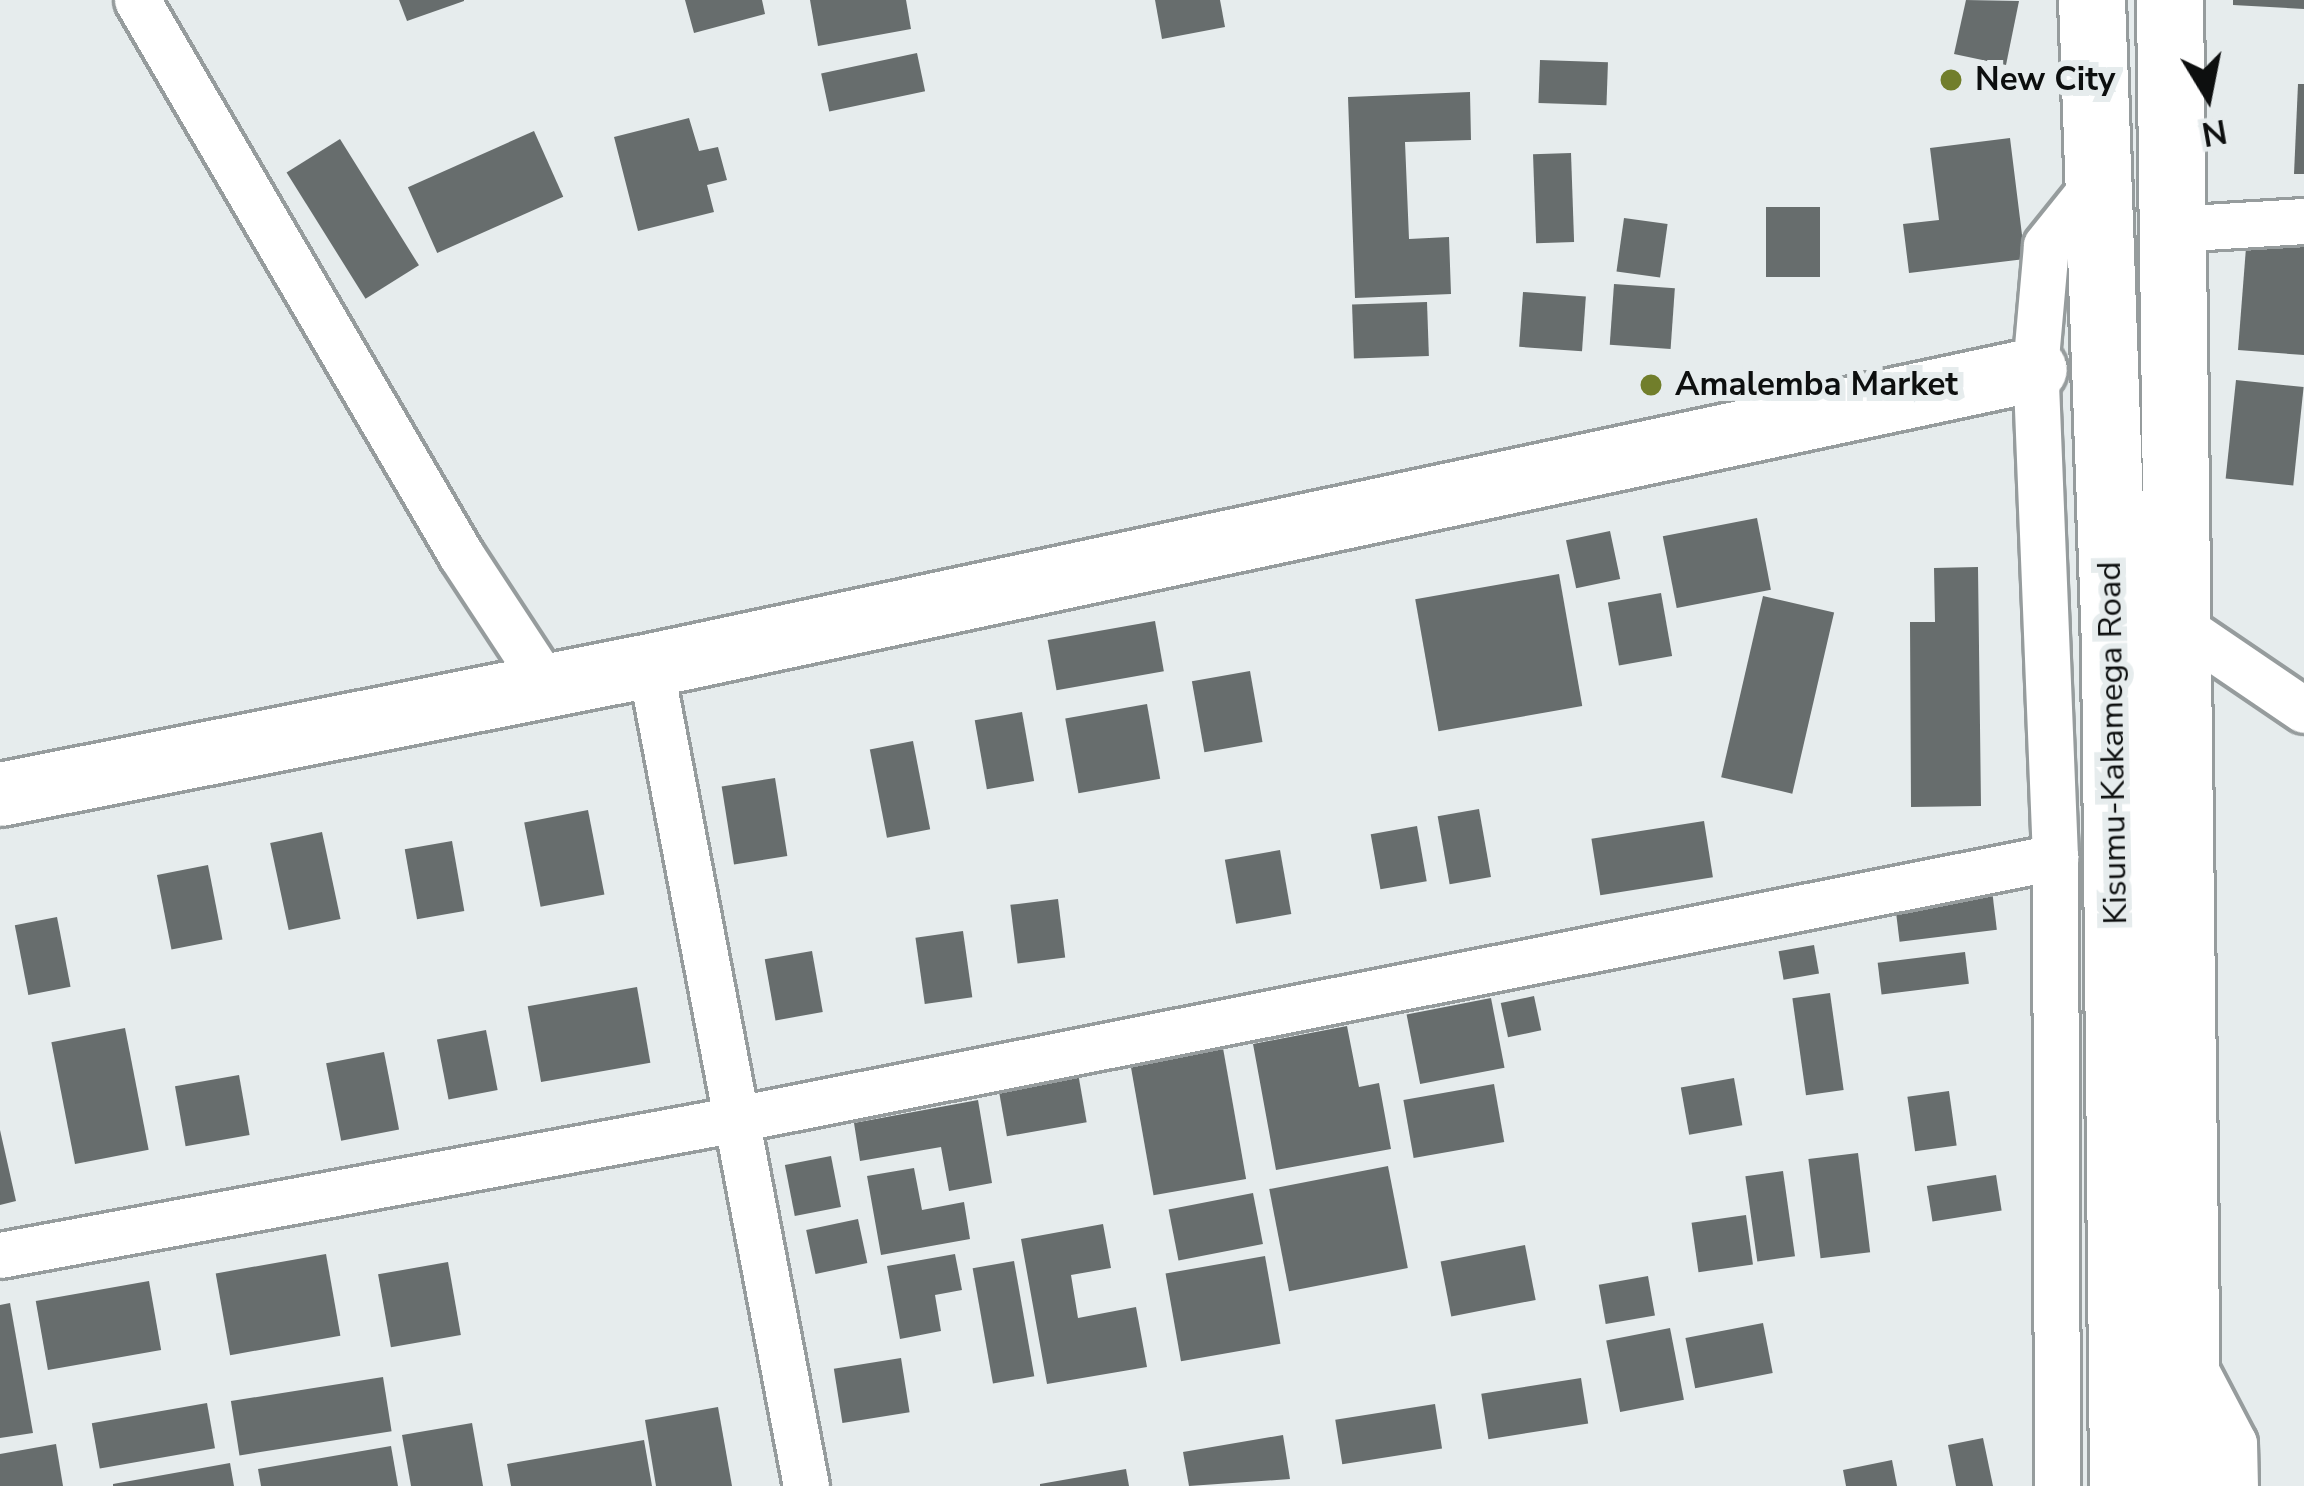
<!DOCTYPE html>
<html>
<head>
<meta charset="utf-8">
<style>
	body { margin:0 }
	#map { position:relative; width:2304px; height:1486px; overflow:hidden; background:#e6eced; font-family:"Nunito Sans",sans-serif }
	div>[style] { position:absolute }
	.building>* { inset:0; background:#676d6d; transform-origin:0 0 }
	.roads { filter:drop-shadow(3px 0 #969c9d) drop-shadow(-3px 0 #969c9d) drop-shadow(0 3px #969c9d) drop-shadow(0 -3px #969c9d) }
	.street>* { height:45px; margin:-22.5px; padding:0 22.5px; transform-origin:22.5px; border-radius:22.5px; background:#fff }
	.secondary>* { height:63px; margin:-31.5px; padding:0 31.5px; transform-origin:31.5px; border-radius:31.5px; background:#fff }
	.highway>* { height:66px; margin:-33px; padding:0 33px; transform-origin:33px; border-radius:33px; background:#fff }
	.dots>* { width:33px; height:33px; translate:-50% -50%; box-sizing:border-box; border:6px solid #e6eced; border-radius:50% }
	span { translate:-50% -50%; white-space:nowrap; text-align:center; line-height:1.15; -webkit-text-stroke:12px #e6eced; paint-order:stroke }
	.poi-label { font-size:33px; color:#0d0f0f; font-weight:700 }
	.left { translate:0 -50%; text-align:left }
	.street-label { font-size:33px; color:#0d0f0f }
	.north { position:absolute; left:2148px; top:36px; width:120px; height:120px; -webkit-text-stroke:9px #e6eced; paint-order:stroke; rotate:170deg; font-size:33px; font-weight:700; line-height:48px; text-align:center; color:#0d0f0f }
	.north::after { content:''; display:block; margin:auto; width:42px; height:54px; background:#0d0f0f; clip-path:polygon(50% 0,100% 100%,50% 72%,0 100%) }
</style>
</head>
<body>
<div id="map">
	<div class="building">
		<div style="clip-path:polygon(399px 0,464px 0,464px 1px,407px 21px)"></div>
		<div style="clip-path:polygon(685px 0,762px 0,765px 14px,694px 33px)"></div>
		<div style="clip-path:polygon(810px 0,906px 0,911px 29px,818px 46px)"></div>
		<div style="clip-path:polygon(1155px 0,1220px 0,1225px 27px,1162px 39px)"></div>
		<div style="clip-path:polygon(1966px 0,2019px 1px,2006px 65px,1954px 54px)"></div>
		<div style="clip-path:polygon(2233px 0,2304px 0,2304px 9px,2233px 5px)"></div>
		<div style="left:917px;top:53px;width:39px;height:98px;rotate:78deg"></div>
		<div style="left:1540px;top:60px;width:68px;height:43px;rotate:2deg"></div>
		<div style="clip-path:polygon(2298px 84px,2304px 84px,2304px 174px,2294px 174px)"></div>
		<div style="clip-path:polygon(1470px 92px,1471px 140px,1405px 142px,1409px 239px,1449px 237px,1451px 294px,1355px 298px,1348px 97px)"></div>
		<div style="clip-path:polygon(689px 118px,699px 151px,718px 147px,727px 180px,707px 185px,714px 212px,638px 231px,614px 137px)"></div>
		<div style="left:534px;top:131px;width:72px;height:138px;rotate:66deg"></div>
		<div style="clip-path:polygon(2010px 138px,2025px 259px,1909px 273px,1903px 224px,1939px 220px,1930px 148px)"></div>
		<div style="left:340px;top:139px;width:149px;height:63px;rotate:58deg"></div>
		<div style="left:1571px;top:153px;width:89px;height:38px;rotate:88deg"></div>
		<div style="left:1766px;top:207px;width:54px;height:70px"></div>
		<div style="left:1624px;top:218px;width:44px;height:54px;rotate:8deg"></div>
		<div style="clip-path:polygon(2247px 235px,2304px 240px,2304px 355px,2238px 350px)"></div>
		<div style="left:1614px;top:284px;width:61px;height:61px;rotate:4deg"></div>
		<div style="left:1523px;top:292px;width:63px;height:55px;rotate:4deg"></div>
		<div style="left:1427px;top:302px;width:54px;height:75px;rotate:88deg"></div>
		<div style="left:2236px;top:380px;width:68px;height:99px;rotate:6deg"></div>
		<div style="left:1757px;top:518px;width:73px;height:96px;rotate:79deg"></div>
		<div style="left:1610px;top:531px;width:49px;height:45px;rotate:78deg"></div>
		<div style="clip-path:polygon(1978px 567px,1981px 806px,1911px 807px,1910px 622px,1935px 622px,1934px 568px)"></div>
		<div style="left:1559px;top:574px;width:134px;height:146px;rotate:80deg"></div>
		<div style="left:1661px;top:593px;width:64px;height:54px;rotate:80deg"></div>
		<div style="left:1763px;top:596px;width:73px;height:186px;rotate:13deg"></div>
		<div style="left:1155px;top:621px;width:51px;height:109px;rotate:80deg"></div>
		<div style="left:1250px;top:671px;width:72px;height:59px;rotate:80deg"></div>
		<div style="left:1147px;top:704px;width:76px;height:83px;rotate:80deg"></div>
		<div style="left:1022px;top:712px;width:70px;height:48px;rotate:80deg"></div>
		<div style="left:913px;top:741px;width:90px;height:44px;rotate:79deg"></div>
		<div style="left:775px;top:778px;width:79px;height:54px;rotate:81deg"></div>
		<div style="left:1479px;top:809px;width:69px;height:42px;rotate:80deg"></div>
		<div style="left:588px;top:810px;width:86px;height:65px;rotate:79deg"></div>
		<div style="left:1704px;top:821px;width:57px;height:114px;rotate:81deg"></div>
		<div style="left:1417px;top:826px;width:56px;height:47px;rotate:80deg"></div>
		<div style="left:322px;top:832px;width:89px;height:53px;rotate:78deg"></div>
		<div style="left:452px;top:841px;width:71px;height:48px;rotate:80deg"></div>
		<div style="left:1280px;top:850px;width:65px;height:56px;rotate:80deg"></div>
		<div style="left:208px;top:865px;width:76px;height:52px;rotate:79deg"></div>
		<div style="left:1992px;top:890px;width:40px;height:98px;rotate:83deg"></div>
		<div style="left:1058px;top:899px;width:59px;height:48px;rotate:83deg"></div>
		<div style="left:57px;top:917px;width:71px;height:43px;rotate:79deg"></div>
		<div style="left:963px;top:931px;width:67px;height:48px;rotate:82deg"></div>
		<div style="left:1814px;top:945px;width:29px;height:36px;rotate:80deg"></div>
		<div style="left:812px;top:951px;width:62px;height:48px;rotate:80deg"></div>
		<div style="left:1965px;top:952px;width:32px;height:88px;rotate:83deg"></div>
		<div style="left:637px;top:987px;width:77px;height:111px;rotate:80deg"></div>
		<div style="left:1830px;top:993px;width:98px;height:38px;rotate:82deg"></div>
		<div style="left:1534px;top:996px;width:35px;height:34px;rotate:78deg"></div>
		<div style="left:1491px;top:998px;width:71px;height:86px;rotate:79deg"></div>
		<div style="clip-path:polygon(1347px 1026px,1359px 1087px,1379px 1083px,1391px 1149px,1276px 1170px,1253px 1044px)"></div>
		<div style="left:125px;top:1028px;width:124px;height:75px;rotate:79deg"></div>
		<div style="left:486px;top:1030px;width:61px;height:50px;rotate:79deg"></div>
		<div style="left:1223px;top:1048px;width:133px;height:94px;rotate:80deg"></div>
		<div style="left:384px;top:1052px;width:79px;height:59px;rotate:79deg"></div>
		<div style="left:1078px;top:1073px;width:50px;height:81px;rotate:80deg"></div>
		<div style="left:239px;top:1075px;width:61px;height:65px;rotate:80deg"></div>
		<div style="left:1734px;top:1078px;width:48px;height:54px;rotate:80deg"></div>
		<div style="left:1494px;top:1084px;width:59px;height:92px;rotate:80deg"></div>
		<div style="left:1949px;top:1091px;width:55px;height:42px;rotate:82deg"></div>
		<div style="clip-path:polygon(978px 1100px,992px 1183px,949px 1191px,941px 1147px,860px 1161px,854px 1123px)"></div>
		<div style="clip-path:polygon(0 1130px,16px 1201px,0 1205px)"></div>
		<div style="left:1858px;top:1153px;width:100px;height:50px;rotate:83deg"></div>
		<div style="left:831px;top:1156px;width:52px;height:47px;rotate:79deg"></div>
		<div style="left:1388px;top:1166px;width:104px;height:121px;rotate:79deg"></div>
		<div style="clip-path:polygon(914px 1168px,922px 1210px,964px 1202px,970px 1239px,881px 1255px,867px 1176px)"></div>
		<div style="left:1783px;top:1171px;width:86px;height:38px;rotate:82deg"></div>
		<div style="left:1996px;top:1175px;width:36px;height:70px;rotate:81deg"></div>
		<div style="left:1253px;top:1193px;width:52px;height:86px;rotate:79deg"></div>
		<div style="left:1746px;top:1215px;width:50px;height:55px;rotate:82deg"></div>
		<div style="left:858px;top:1219px;width:45px;height:53px;rotate:78deg"></div>
		<div style="clip-path:polygon(1103px 1224px,1111px 1268px,1071px 1275px,1078px 1318px,1136px 1307px,1147px 1367px,1047px 1384px,1021px 1239px)"></div>
		<div style="left:1525px;top:1245px;width:56px;height:86px;rotate:79deg"></div>
		<div style="left:326px;top:1254px;width:83px;height:112px;rotate:80deg"></div>
		<div style="clip-path:polygon(955px 1254px,962px 1290px,935px 1295px,941px 1331px,900px 1339px,887px 1266px)"></div>
		<div style="left:1265px;top:1256px;width:89px;height:101px;rotate:80deg"></div>
		<div style="left:1014px;top:1261px;width:117px;height:42px;rotate:80deg"></div>
		<div style="left:448px;top:1262px;width:74px;height:71px;rotate:80deg"></div>
		<div style="left:1648px;top:1276px;width:40px;height:50px;rotate:80deg"></div>
		<div style="left:149px;top:1281px;width:70px;height:115px;rotate:80deg"></div>
		<div style="clip-path:polygon(10px 1303px,33px 1433px,0 1438px,0 1305px)"></div>
		<div style="left:1763px;top:1323px;width:51px;height:79px;rotate:79deg"></div>
		<div style="left:1670px;top:1328px;width:73px;height:65px;rotate:79deg"></div>
		<div style="left:901px;top:1358px;width:55px;height:68px;rotate:81deg"></div>
		<div style="left:383px;top:1377px;width:55px;height:154px;rotate:81deg"></div>
		<div style="left:1581px;top:1378px;width:46px;height:101px;rotate:81deg"></div>
		<div style="left:207px;top:1403px;width:46px;height:117px;rotate:80deg"></div>
		<div style="left:1435px;top:1404px;width:45px;height:101px;rotate:81deg"></div>
		<div style="clip-path:polygon(718px 1407px,732px 1486px,656px 1486px,645px 1420px)"></div>
		<div style="clip-path:polygon(472px 1423px,483px 1486px,411px 1486px,402px 1435px)"></div>
		<div style="clip-path:polygon(1283px 1435px,1290px 1479px,1189px 1486px,1183px 1452px)"></div>
		<div style="clip-path:polygon(1983px 1438px,1993px 1486px,1956px 1486px,1948px 1445px)"></div>
		<div style="clip-path:polygon(644px 1440px,652px 1486px,511px 1486px,507px 1464px)"></div>
		<div style="clip-path:polygon(56px 1444px,63px 1486px,0 1486px,0 1454px)"></div>
		<div style="clip-path:polygon(391px 1446px,398px 1486px,261px 1486px,258px 1469px)"></div>
		<div style="clip-path:polygon(1892px 1460px,1897px 1486px,1846px 1486px,1843px 1470px)"></div>
		<div style="clip-path:polygon(230px 1463px,234px 1486px,113px 1486px,113px 1484px)"></div>
		<div style="clip-path:polygon(1126px 1469px,1129px 1486px,1040px 1486px,1040px 1484px)"></div>
	</div>
	<div class="roads">
		<div class="street">
			<div style="left:137px;top:0;width:643px;rotate:59.72deg"></div>
			<div style="left:461px;top:555px;width:157px;rotate:56.7deg"></div>
			<div style="left:2173px;top:229px;width:131px;rotate:-3.5deg"></div>
			<div style="left:2179px;top:625px;width:151px;rotate:34.2deg"></div>
			<div style="left:650px;top:665px;width:836px;rotate:79.24deg"></div>
			<div style="left:0;top:1255px;width:755px;rotate:-10.46deg"></div>
			<div style="left:742px;top:1118px;width:1339px;rotate:-11.24deg"></div>
			<div style="left:2193px;top:1365px;width:88px;rotate:62.3deg"></div>
			<div style="left:2234px;top:1443px;width:43px;rotate:88.7deg"></div>
			<div style="left:2057px;top:1486px;width:629px;rotate:-90.18deg"></div>
			<div style="left:2055px;top:857px;width:488px;rotate:-92.3deg"></div>
			<div style="left:2035px;top:369px;width:124px;rotate:-84.9deg"></div>
			<div style="left:2046px;top:245px;width:78px;rotate:-51.2deg"></div>
		</div>
		<div class="secondary">
			<div style="left:0;top:794px;width:663px;rotate:-11.23deg"></div>
			<div style="left:650px;top:665px;width:1416px;rotate:-12.06deg"></div>
		</div>
		<div class="highway">
			<div style="left:2092px;top:0;width:645px;rotate:87.96deg"></div>
			<div style="left:2115px;top:645px;width:841px;rotate:89.45deg"></div>
			<div style="left:2170px;top:0;width:1486px;rotate:89.31deg"></div>
		</div>
	</div>
	<div class="dots">
		<div style="left:1951px;top:80px;background:#717e2b"></div>
		<div style="left:1651px;top:385px;background:#717e2b"></div>
	</div>
	<div class="poi-label">
		<span class="left" style="left:1975px;top:80px">New City</span>
		<span class="left" style="left:1675px;top:385px">Amalemba Market</span>
	</div>
	<div class="street-label">
		<span style="left:2113px;top:743px;rotate:-91deg">Kisumu-Kakamega Road</span>
	</div>
	<div class="north">N</div>
</div>
</body>
</html>
